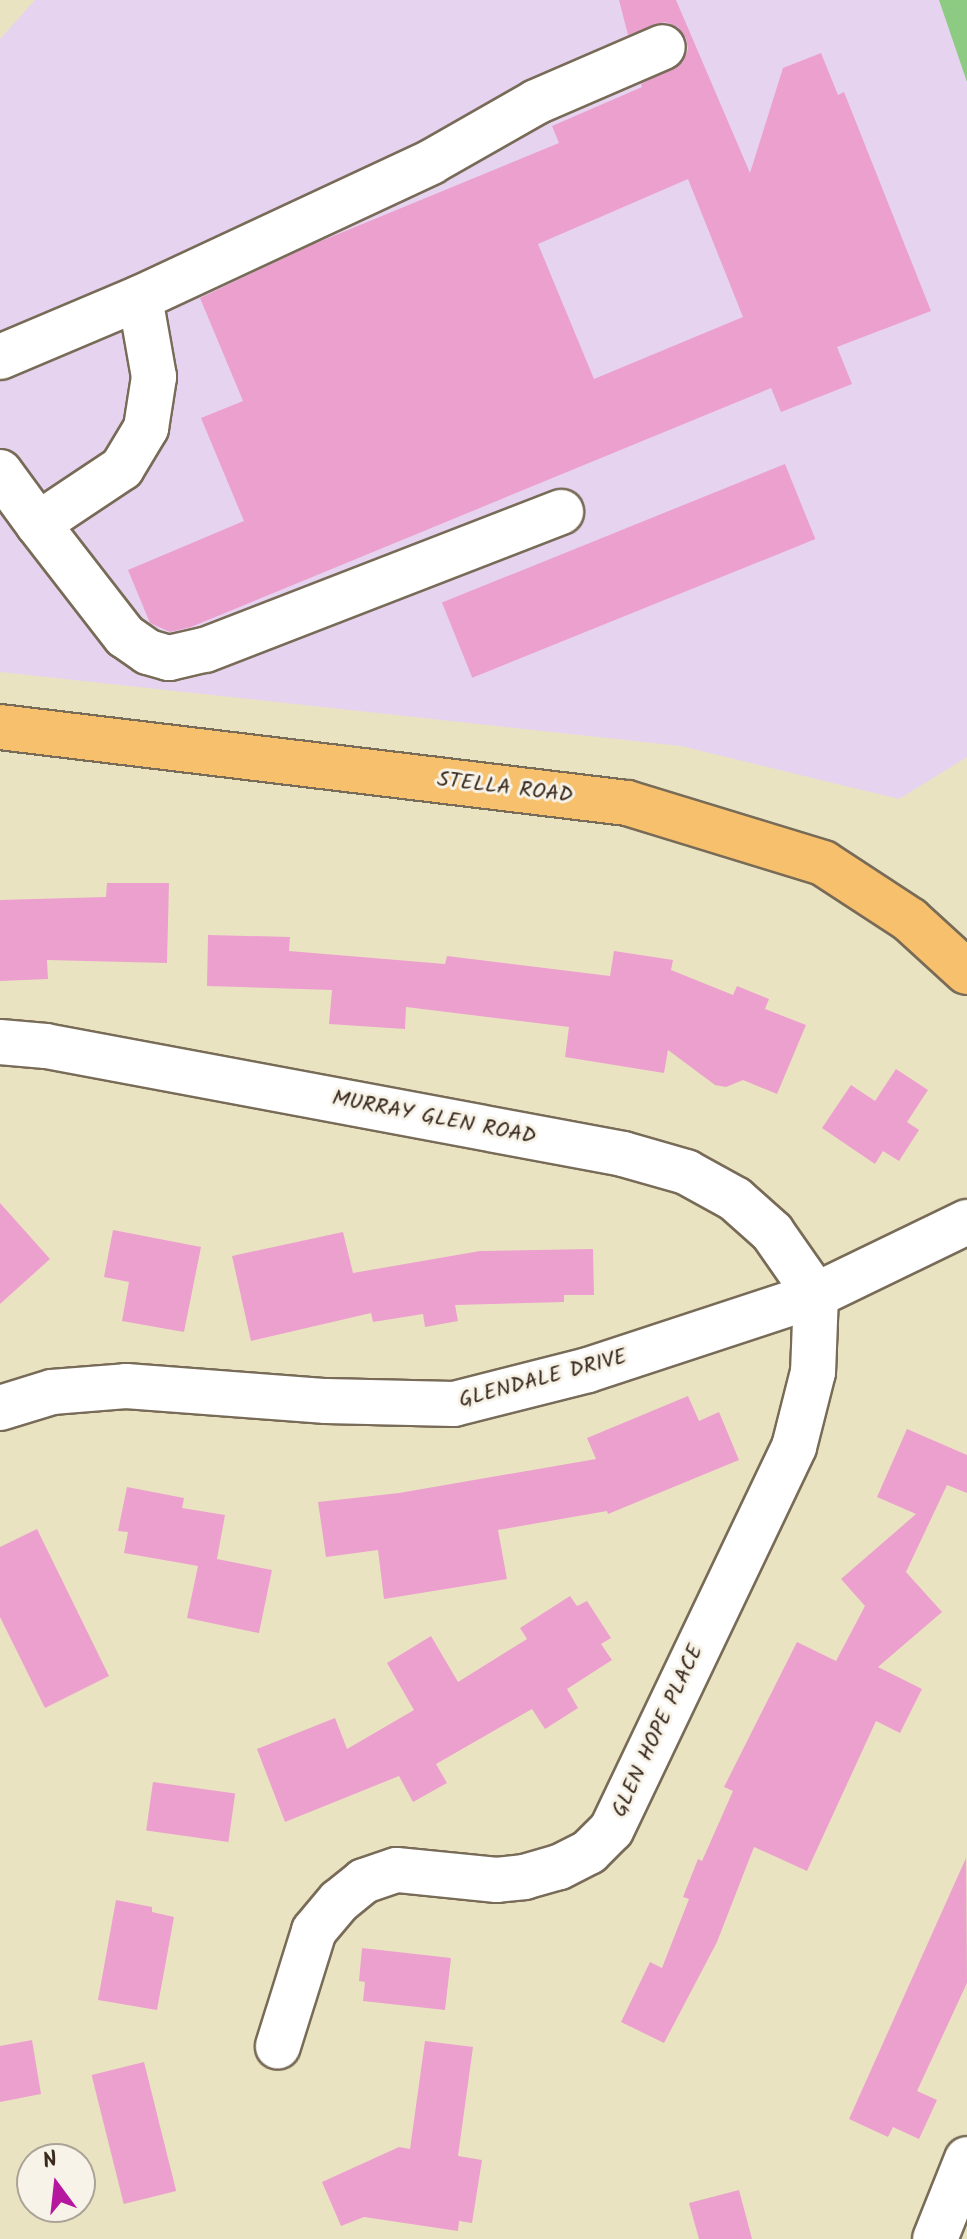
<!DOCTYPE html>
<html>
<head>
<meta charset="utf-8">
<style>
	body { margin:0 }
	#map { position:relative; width:967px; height:2239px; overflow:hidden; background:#eae3c2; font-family:Kalam,sans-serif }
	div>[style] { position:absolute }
	.built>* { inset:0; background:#e6d3f0 }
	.green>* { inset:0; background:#8ecb82 }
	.building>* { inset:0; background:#eca0ce; transform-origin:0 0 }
	.roads { filter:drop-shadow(2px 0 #786b57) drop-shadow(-2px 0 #786b57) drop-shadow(0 2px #786b57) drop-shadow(0 -2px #786b57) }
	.minor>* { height:44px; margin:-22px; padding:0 22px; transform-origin:22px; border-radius:22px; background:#fff }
	.major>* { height:44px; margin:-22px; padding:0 22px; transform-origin:22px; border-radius:22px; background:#f7c06c }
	span { translate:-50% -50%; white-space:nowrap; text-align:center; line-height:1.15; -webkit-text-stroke:6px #f7f3e8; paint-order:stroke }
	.street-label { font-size:22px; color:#3b2a1e }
	.north { position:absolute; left:16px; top:2143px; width:80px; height:80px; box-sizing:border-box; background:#f7f3e8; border:2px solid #aca397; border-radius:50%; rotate:345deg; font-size:22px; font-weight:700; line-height:32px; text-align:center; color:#3b2a1e }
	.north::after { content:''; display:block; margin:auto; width:28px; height:36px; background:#b5179e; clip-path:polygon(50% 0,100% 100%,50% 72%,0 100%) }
</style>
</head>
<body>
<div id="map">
	<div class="built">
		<div style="clip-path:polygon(35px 0,967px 0,967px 757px,899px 799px,681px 746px,0 672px,0 39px)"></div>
	</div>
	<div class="green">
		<div style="clip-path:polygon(939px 0,967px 0,967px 82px)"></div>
	</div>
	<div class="building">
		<div style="clip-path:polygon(evenodd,619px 0,676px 0,750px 173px,783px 68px,821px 53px,838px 95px,844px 92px,931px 311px,837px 347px,852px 384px,781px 412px,771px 388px,191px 627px,170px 632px,150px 623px,128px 570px,244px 521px,201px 418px,243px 401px,200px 298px,309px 246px,559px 143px,552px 126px,642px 87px,641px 84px,683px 62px,688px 49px,686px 38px,678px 27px,665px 22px,628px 35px,619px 0,688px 179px,743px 317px,594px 379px,538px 244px,688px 179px)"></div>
		<div style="left:785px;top:464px;width:81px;height:370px;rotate:68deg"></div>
		<div style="clip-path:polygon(107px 883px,169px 883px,167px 963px,47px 960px,48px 979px,0 981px,0 900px,106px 897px)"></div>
		<div style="clip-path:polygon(208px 935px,290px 937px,289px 951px,445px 964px,447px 956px,610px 976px,614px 951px,673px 960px,671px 970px,733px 995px,737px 986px,769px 999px,765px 1009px,806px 1025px,777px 1094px,743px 1080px,726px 1087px,715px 1085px,668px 1050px,664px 1073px,565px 1057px,569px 1027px,406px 1007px,405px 1029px,329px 1024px,332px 990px,207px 986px)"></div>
		<div style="clip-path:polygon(896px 1069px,928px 1090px,907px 1122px,919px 1130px,899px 1161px,883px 1151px,875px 1164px,822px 1128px,851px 1085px,875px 1101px)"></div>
		<div style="clip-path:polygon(0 1203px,50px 1259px,0 1304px)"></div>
		<div style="clip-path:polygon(113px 1230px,201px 1247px,184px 1332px,122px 1321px,129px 1282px,104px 1277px)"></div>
		<div style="clip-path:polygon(343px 1232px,353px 1273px,480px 1251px,593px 1249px,594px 1295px,564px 1295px,564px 1302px,455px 1305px,458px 1321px,425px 1327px,423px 1314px,373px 1322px,371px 1313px,251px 1341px,232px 1256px)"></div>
		<div style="clip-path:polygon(688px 1396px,699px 1421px,719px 1412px,739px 1460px,608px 1514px,607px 1511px,498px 1530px,507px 1579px,384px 1599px,378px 1550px,326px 1557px,318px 1502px,399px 1493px,596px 1459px,587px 1438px)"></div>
		<div style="clip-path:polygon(907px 1429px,967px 1455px,967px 1493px,947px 1485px,906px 1572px,942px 1612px,878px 1667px,922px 1689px,900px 1733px,876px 1721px,807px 1871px,754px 1847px,717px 1942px,664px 2043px,621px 2022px,650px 1962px,662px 1968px,689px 1899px,683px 1897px,698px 1859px,702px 1861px,733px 1791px,724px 1787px,797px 1642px,836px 1661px,865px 1606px,841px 1579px,916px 1514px,877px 1497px)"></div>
		<div style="clip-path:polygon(127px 1487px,184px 1498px,182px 1508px,225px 1515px,217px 1559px,272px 1570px,259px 1633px,187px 1618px,198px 1566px,124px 1553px,128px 1532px,118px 1531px)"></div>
		<div style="clip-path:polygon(37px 1529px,109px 1676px,45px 1708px,0 1617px,0 1547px)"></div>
		<div style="clip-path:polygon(570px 1596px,577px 1606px,587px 1601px,611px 1638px,601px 1644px,612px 1660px,567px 1689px,578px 1708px,545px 1729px,532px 1709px,436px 1764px,447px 1783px,413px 1802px,399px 1776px,285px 1822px,257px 1749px,335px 1718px,347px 1749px,414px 1710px,387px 1663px,431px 1636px,458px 1682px,527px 1639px,520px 1628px)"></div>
		<div style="left:153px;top:1782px;width:83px;height:49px;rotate:8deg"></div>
		<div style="clip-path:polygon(966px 1858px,967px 1983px,917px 2091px,937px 2100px,919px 2139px,893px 2127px,888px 2137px,849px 2119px)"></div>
		<div style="clip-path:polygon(116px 1900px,152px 1907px,152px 1912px,174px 1917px,157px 2010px,98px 2000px)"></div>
		<div style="clip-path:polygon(362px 1948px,451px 1958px,445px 2010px,363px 2001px,365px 1982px,359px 1981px)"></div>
		<div style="clip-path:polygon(32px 2040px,41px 2094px,0 2102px,0 2046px)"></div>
		<div style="clip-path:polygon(425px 2041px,473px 2047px,458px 2156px,482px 2160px,472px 2223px,459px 2221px,458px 2231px,364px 2217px,341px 2226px,322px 2182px,399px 2147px,410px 2149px)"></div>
		<div style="left:144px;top:2062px;width:133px;height:54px;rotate:76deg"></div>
		<div style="clip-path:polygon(739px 2190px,752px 2239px,699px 2239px,689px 2203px)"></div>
	</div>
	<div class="roads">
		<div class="minor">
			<div style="left:0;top:357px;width:152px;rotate:-22.9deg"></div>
			<div style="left:140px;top:298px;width:321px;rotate:-25deg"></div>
			<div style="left:431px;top:162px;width:121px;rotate:-29.7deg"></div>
			<div style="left:536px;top:102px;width:138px;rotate:-23.4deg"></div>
			<div style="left:0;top:472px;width:64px;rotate:53.8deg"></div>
			<div style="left:38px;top:524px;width:101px;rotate:-33.7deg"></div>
			<div style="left:122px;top:468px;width:47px;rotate:-59deg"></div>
			<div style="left:146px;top:428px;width:52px;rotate:-81.1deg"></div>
			<div style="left:154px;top:377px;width:80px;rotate:-100deg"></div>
			<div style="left:38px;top:524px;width:142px;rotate:52.2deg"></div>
			<div style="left:125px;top:636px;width:28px;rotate:35deg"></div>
			<div style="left:148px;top:652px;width:22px;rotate:16deg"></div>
			<div style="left:169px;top:658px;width:37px;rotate:-13deg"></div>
			<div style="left:205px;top:650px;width:382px;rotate:-21.2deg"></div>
			<div style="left:0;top:1042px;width:46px;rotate:5deg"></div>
			<div style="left:46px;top:1046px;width:587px;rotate:10.6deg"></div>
			<div style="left:623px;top:1154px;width:66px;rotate:15.9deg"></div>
			<div style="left:686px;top:1172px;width:56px;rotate:28.9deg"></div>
			<div style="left:735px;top:1199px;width:50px;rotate:41.7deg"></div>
			<div style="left:772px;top:1232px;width:77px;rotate:55.1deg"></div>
			<div style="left:816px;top:1295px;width:77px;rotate:92.2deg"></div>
			<div style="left:813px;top:1372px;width:77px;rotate:104.2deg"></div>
			<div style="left:794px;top:1447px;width:424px;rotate:115.5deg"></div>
			<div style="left:611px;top:1830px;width:31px;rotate:135deg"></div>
			<div style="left:589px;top:1852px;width:34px;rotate:153deg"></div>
			<div style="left:559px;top:1867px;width:35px;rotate:164deg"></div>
			<div style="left:525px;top:1877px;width:28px;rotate:174deg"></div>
			<div style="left:497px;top:1880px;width:101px;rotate:-174.3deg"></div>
			<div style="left:396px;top:1870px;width:34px;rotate:161deg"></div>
			<div style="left:364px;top:1881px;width:32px;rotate:141deg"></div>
			<div style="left:339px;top:1901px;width:39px;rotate:130deg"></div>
			<div style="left:314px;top:1931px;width:121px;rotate:107.4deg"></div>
			<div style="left:0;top:1408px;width:54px;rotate:-17.1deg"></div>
			<div style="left:52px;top:1392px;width:74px;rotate:-4.6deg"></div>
			<div style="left:126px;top:1386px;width:201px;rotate:4.3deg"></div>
			<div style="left:326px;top:1401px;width:128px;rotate:1.3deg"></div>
			<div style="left:454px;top:1404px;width:138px;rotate:-14.2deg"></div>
			<div style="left:588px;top:1370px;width:240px;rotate:-18.2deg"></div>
			<div style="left:816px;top:1295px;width:168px;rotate:-25.8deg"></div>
			<div style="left:935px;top:2239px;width:86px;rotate:-68.2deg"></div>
		</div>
		<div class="major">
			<div style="left:0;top:727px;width:632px;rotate:6.91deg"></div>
			<div style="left:627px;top:803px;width:205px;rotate:17deg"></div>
			<div style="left:823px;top:863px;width:104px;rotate:33.2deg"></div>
			<div style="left:910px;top:920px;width:77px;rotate:42.4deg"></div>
		</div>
	</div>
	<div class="street-label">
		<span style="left:505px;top:788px;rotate:7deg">STELLA ROAD</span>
		<span style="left:434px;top:1118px;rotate:11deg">MURRAY GLEN ROAD</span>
		<span style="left:543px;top:1379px;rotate:-15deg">GLENDALE DRIVE</span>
		<span style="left:658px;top:1731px;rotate:-65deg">GLEN HOPE PLACE</span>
	</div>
	<div class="north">N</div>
</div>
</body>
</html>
